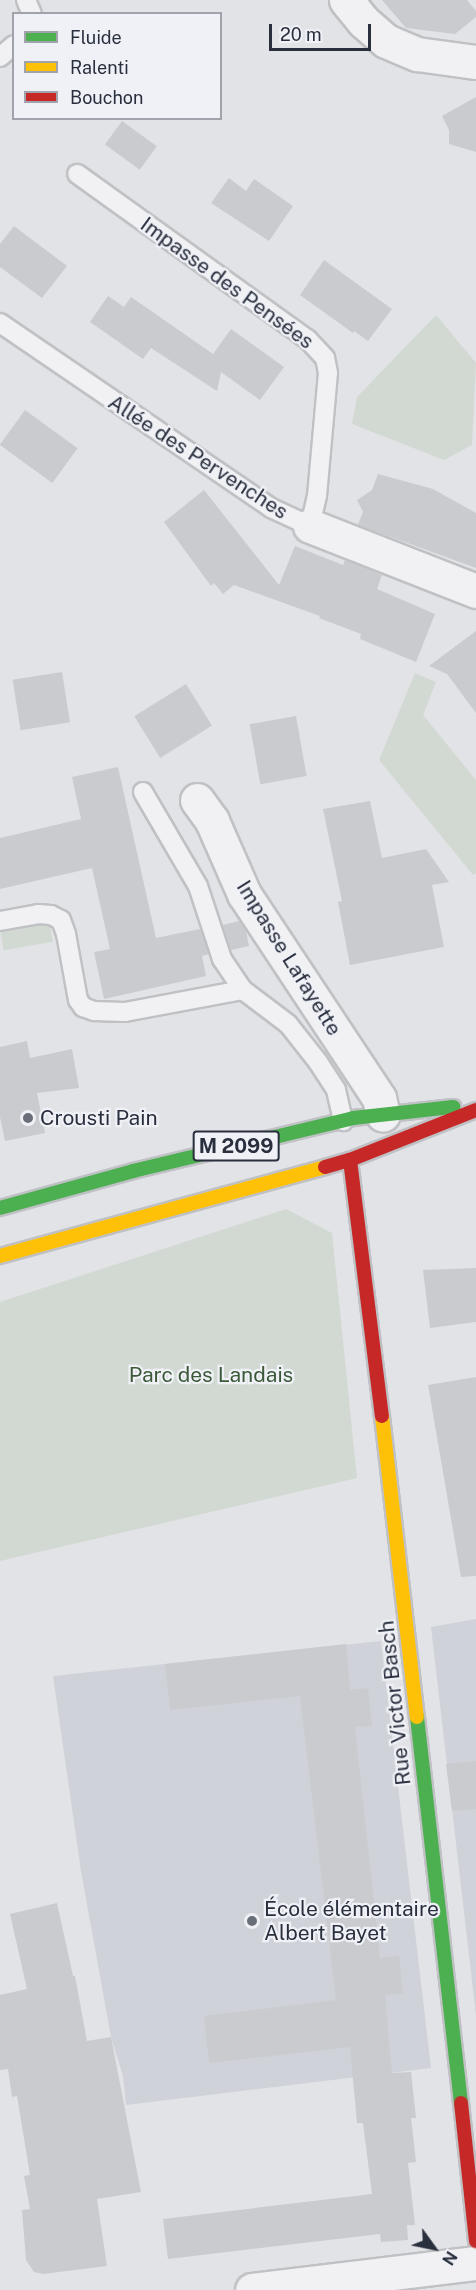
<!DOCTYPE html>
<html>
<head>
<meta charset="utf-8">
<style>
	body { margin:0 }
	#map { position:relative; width:476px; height:2290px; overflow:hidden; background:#e2e3e6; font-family:"Public Sans",sans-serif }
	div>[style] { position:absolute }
	.built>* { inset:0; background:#d0d2d9 }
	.green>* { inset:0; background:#d2d9d2; transform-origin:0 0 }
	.building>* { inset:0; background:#cacbce; transform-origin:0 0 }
	.roads { filter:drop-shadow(2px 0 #c0c1c4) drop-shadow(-2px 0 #c0c1c4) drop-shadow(0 2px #c0c1c4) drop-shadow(0 -2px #c0c1c4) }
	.lane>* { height:18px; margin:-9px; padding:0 9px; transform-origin:9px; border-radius:9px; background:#f1f1f3 }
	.street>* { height:33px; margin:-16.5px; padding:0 16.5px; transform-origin:16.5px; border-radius:16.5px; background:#f1f1f3 }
	.fast>* { height:14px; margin:-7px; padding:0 7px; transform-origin:7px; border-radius:7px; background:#4caf50 }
	.slow>* { height:14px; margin:-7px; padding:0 7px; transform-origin:7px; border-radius:7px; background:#ffc107 }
	.jam>* { height:14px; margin:-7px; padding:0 7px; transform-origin:7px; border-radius:7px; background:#c62828 }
	.dots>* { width:16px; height:16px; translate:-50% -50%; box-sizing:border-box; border:3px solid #eff1f6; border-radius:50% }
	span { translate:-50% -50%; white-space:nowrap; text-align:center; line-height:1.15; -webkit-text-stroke:4.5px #eff1f6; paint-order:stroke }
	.shield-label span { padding:2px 4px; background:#eff1f6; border:2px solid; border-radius:4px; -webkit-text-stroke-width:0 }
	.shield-label { font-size:20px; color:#2a2f3e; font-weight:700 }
	.street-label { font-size:21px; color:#2a2f3e }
	.poi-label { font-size:21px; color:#2a2f3e }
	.left { translate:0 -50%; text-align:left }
	.park-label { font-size:21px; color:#3b5938 }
	.legend { position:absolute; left:12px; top:12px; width:210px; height:108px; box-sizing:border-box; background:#eff1f6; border:2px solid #a0a3ac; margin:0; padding:8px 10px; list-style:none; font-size:18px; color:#2a2f3e }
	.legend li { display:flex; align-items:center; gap:12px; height:30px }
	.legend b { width:30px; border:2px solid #a0a3ac }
	.north { position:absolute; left:404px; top:2218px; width:60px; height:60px; -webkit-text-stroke:4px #eff1f6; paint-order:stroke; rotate:123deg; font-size:16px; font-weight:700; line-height:24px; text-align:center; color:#2a2f3e }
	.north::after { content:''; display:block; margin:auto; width:21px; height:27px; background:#2a2f3e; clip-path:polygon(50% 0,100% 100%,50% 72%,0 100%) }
	.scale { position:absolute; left:269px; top:24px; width:102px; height:27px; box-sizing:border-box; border:3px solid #2a2f3e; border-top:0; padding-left:8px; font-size:18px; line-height:21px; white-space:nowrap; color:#2a2f3e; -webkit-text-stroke:4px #eff1f6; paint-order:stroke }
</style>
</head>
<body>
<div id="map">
	<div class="built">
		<div style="clip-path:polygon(476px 1619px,476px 2016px,431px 1627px)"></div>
		<div style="clip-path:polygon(381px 1641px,431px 2068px,126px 2105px,123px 2076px,111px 2037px,81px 1871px,53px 1676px)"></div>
	</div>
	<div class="green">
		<div style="clip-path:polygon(436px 315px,476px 363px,472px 445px,444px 460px,352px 424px,357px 397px)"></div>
		<div style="clip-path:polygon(415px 673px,436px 682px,423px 715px,476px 780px,476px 873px,473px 875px,379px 760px)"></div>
		<div style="left:49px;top:920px;width:22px;height:50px;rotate:80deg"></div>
		<div style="clip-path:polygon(286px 1209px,332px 1233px,357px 1478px,0 1561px,0 1302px)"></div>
	</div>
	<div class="building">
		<div style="clip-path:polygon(382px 0,467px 0,476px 11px,476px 17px,455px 34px,406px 28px)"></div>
		<div style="clip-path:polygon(476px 97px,476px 152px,449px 144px,449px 130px,442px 116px)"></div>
		<div style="left:122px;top:121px;width:43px;height:29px;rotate:36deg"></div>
		<div style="clip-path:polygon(229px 178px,246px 191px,254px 179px,293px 206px,269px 241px,211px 203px)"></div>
		<div style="clip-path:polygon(14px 226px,67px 266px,42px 298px,0 267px,0 244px)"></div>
		<div style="clip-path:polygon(324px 260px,392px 309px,368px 341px,354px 331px,353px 333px,300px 295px)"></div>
		<div style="clip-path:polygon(108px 296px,124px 307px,131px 297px,213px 354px,231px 329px,284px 367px,260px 400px,221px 372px,217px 391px,151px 348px,143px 359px,90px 322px)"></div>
		<div style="left:25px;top:410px;width:65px;height:43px;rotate:36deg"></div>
		<div style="clip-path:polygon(378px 474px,433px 489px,476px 513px,476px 568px,358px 525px,363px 512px,357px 500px,372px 490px)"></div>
		<div style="clip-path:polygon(204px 490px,279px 585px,295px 546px,343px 565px,345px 560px,382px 575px,377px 589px,435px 614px,416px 662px,360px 639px,361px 634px,319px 618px,320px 616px,234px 585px,223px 594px,214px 583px,211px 586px,164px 522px)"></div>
		<div style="clip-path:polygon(476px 631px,476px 713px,447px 674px,429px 666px)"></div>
		<div style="left:62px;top:672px;width:51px;height:50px;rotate:81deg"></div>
		<div style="left:186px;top:684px;width:49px;height:61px;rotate:58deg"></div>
		<div style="left:296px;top:716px;width:61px;height:47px;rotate:80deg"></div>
		<div style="clip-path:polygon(118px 767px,156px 938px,200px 929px,209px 954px,202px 956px,206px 976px,104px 999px,94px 952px,110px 949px,92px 868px,0 889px,0 838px,81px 819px,72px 777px)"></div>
		<div style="clip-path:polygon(370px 801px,382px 858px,426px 849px,449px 882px,432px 885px,444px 947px,350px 965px,338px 902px,342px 901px,323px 809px)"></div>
		<div style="clip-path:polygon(239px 921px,246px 931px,249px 946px,231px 950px,223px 925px)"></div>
		<div style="clip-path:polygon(27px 1041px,30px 1058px,72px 1049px,79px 1088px,37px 1093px,45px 1133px,5px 1141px,0 1117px,0 1047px)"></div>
		<div style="clip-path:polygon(476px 1268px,476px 1322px,430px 1328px,423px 1270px)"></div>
		<div style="clip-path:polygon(476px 1377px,476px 1576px,461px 1577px,428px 1385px)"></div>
		<div style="clip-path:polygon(346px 1644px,350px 1690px,368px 1688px,372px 1726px,355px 1727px,380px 1958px,399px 1956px,403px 1993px,385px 1995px,392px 2073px,411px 2072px,416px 2118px,411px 2118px,416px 2162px,408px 2163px,415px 2225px,407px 2225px,408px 2240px,381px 2242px,380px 2234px,168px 2259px,163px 2219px,372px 2194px,363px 2123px,357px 2123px,350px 2047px,209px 2063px,204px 2016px,336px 2000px,300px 1696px,170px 1710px,165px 1664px)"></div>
		<div style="clip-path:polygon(476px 1761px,476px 1809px,452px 1811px,446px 1764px)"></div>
		<div style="clip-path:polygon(57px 1903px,73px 1976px,75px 1976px,87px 2041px,111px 2037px,141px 2192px,97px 2199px,107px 2266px,43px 2274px,34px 2272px,26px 2260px,22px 2210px,30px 2209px,24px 2176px,30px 2175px,17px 2096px,12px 2097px,8px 2069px,0 2070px,0 1995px,27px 1989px,10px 1914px)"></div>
	</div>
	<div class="roads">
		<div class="lane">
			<div style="left:26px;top:0;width:15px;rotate:67deg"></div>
			<div style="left:0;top:57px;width:18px;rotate:-41deg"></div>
			<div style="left:0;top:323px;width:328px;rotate:34.3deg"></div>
			<div style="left:271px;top:508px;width:43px;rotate:24.8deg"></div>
			<div style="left:310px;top:526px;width:31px;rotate:-77deg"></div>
			<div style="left:317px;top:496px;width:123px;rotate:-84.9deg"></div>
			<div style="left:328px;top:373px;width:15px;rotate:-101deg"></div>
			<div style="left:325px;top:358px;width:26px;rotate:-133deg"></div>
			<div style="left:307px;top:339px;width:283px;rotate:-144.3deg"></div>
			<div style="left:143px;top:792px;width:109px;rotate:59.7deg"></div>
			<div style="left:198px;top:886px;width:77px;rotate:71.8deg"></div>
			<div style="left:222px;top:959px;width:37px;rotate:56deg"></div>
			<div style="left:243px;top:990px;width:56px;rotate:37.1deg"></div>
			<div style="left:288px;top:1024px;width:48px;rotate:51.7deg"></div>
			<div style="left:318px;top:1062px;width:33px;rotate:57deg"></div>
			<div style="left:336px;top:1090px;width:32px;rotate:77deg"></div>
			<div style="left:0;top:921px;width:39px;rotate:-10deg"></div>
			<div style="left:38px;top:914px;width:13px;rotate:4deg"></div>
			<div style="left:51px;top:915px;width:11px;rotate:27deg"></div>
			<div style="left:61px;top:920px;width:15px;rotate:70deg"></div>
			<div style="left:66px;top:934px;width:67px;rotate:79.7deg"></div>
			<div style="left:78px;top:1000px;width:9px;rotate:54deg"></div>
			<div style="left:83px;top:1007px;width:12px;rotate:20deg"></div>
			<div style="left:94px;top:1011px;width:31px;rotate:2deg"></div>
			<div style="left:125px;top:1012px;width:120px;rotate:-10.6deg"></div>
		</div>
		<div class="street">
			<div style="left:346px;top:0;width:27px;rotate:51deg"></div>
			<div style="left:363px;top:21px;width:30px;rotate:41deg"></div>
			<div style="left:386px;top:41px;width:34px;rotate:23deg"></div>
			<div style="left:417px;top:54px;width:60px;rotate:7.7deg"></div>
			<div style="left:310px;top:526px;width:178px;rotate:21.4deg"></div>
			<div style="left:197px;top:800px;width:26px;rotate:54deg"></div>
			<div style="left:212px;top:821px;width:80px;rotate:66.3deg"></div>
			<div style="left:244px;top:894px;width:245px;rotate:56.5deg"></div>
			<div style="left:379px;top:1098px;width:17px;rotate:77deg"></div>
			<div style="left:252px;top:2290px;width:226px;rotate:-6.9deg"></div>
		</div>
		<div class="fast">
			<div style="left:0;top:1208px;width:138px;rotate:-15.5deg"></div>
			<div style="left:133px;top:1171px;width:226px;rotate:-13.5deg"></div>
			<div style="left:353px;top:1118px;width:101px;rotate:-6.3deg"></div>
			<div style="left:417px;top:1717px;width:388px;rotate:83.5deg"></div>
		</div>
		<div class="slow">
			<div style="left:0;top:1256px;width:337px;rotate:-15.3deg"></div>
			<div style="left:382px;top:1416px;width:303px;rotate:83.4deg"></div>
		</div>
		<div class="jam">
			<div style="left:350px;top:1160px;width:258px;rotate:82.9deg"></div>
			<div style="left:325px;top:1167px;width:26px;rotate:-16deg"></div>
			<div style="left:350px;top:1160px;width:136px;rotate:-21.6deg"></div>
			<div style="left:461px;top:2103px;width:139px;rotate:83.8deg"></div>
		</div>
	</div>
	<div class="dots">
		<div style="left:28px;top:1118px;background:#6a6e79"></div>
		<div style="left:252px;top:1921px;background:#6a6e79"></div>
	</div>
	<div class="shield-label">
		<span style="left:236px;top:1146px">M 2099</span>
	</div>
	<div class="street-label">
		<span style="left:227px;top:283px;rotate:36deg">Impasse des Pensées</span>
		<span style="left:198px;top:457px;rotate:33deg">Allée des Pervenches</span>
		<span style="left:289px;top:958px;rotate:58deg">Impasse Lafayette</span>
		<span style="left:395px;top:1703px;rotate:-96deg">Rue Victor Basch</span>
	</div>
	<div class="poi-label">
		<span class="left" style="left:40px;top:1118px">Crousti Pain</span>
		<span class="left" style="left:264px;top:1921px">École élémentaire<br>Albert Bayet</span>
	</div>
	<div class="park-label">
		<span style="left:211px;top:1375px">Parc des Landais</span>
	</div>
	<ul class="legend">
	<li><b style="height:8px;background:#4caf50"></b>Fluide</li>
	<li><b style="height:8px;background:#ffc107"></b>Ralenti</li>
	<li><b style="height:8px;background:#c62828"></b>Bouchon</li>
	</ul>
	<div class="north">N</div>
	<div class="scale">20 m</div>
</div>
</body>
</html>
